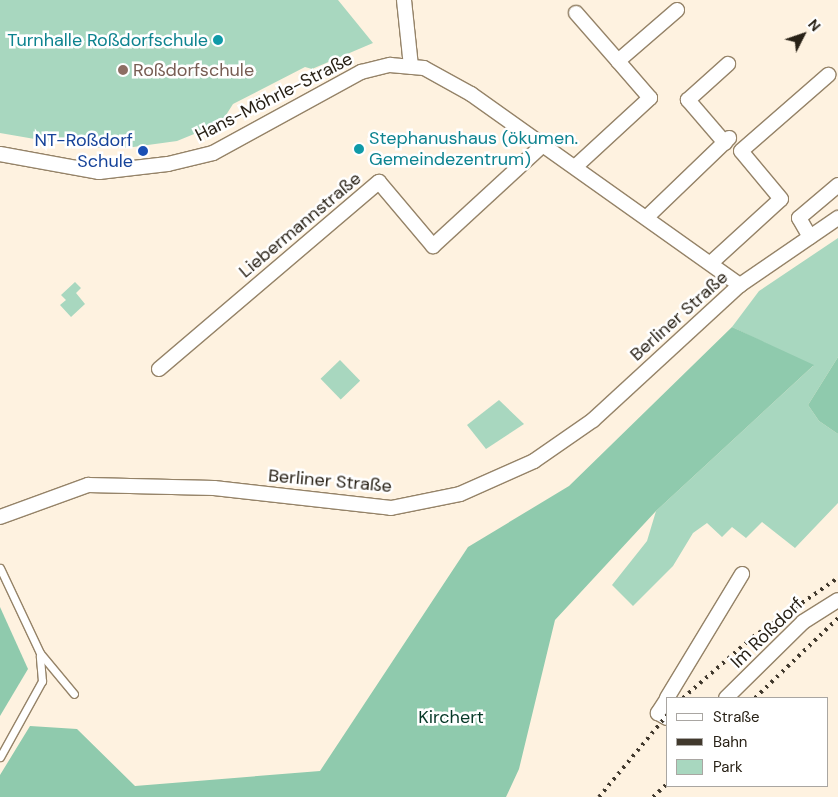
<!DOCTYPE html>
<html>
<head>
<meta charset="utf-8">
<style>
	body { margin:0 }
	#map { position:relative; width:838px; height:797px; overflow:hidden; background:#fef2e0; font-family:"DM Sans",sans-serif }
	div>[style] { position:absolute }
	.green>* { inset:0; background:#a8d7bf; transform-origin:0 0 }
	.forest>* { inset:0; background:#8fcaad }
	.roads { filter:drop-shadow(1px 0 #958368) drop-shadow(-1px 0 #958368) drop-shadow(0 1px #958368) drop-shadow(0 -1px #958368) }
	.lane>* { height:7px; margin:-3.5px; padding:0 3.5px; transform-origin:3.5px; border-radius:3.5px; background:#fff }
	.street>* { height:14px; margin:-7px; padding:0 7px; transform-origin:7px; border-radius:7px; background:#fff }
	.rail>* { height:4px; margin-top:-2px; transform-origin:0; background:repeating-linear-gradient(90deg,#41392d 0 2.5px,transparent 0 7.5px) }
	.dots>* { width:14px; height:14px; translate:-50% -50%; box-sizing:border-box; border:2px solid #fff; border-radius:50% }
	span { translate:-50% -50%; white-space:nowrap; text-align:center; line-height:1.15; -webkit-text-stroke:5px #fff; paint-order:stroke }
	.culture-label { font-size:18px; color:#0d838f }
	.right { translate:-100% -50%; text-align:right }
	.left { translate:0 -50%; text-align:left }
	.education-label { font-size:18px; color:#785e54 }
	.street-label { font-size:18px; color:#282116 }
	.transit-label { font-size:18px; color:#164399 }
	.park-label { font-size:18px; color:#063927 }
	.legend { position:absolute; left:666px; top:697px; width:162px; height:90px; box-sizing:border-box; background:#fff; border:1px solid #a9a6a2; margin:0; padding:6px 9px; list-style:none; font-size:15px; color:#282116 }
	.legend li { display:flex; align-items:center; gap:10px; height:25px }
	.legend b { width:25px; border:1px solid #a9a6a2 }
	.north { position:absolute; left:778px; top:10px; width:50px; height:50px; -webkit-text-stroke:4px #fff; paint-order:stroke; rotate:49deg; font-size:14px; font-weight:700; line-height:20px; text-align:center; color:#282116 }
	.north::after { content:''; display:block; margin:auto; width:18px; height:22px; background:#282116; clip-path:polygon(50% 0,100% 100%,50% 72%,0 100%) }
</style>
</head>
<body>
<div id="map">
	<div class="green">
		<div style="clip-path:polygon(0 0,338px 0,373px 43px,312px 69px,305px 67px,233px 104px,221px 123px,177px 141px,126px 148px,81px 147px,0 133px)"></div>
		<div style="clip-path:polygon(838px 238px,838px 357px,808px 405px,819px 421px,838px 434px,838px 503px,795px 548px,762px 522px,746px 538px,732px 527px,722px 537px,707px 523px,693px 533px,673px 566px,633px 606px,612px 585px,647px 541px,656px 511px,813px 366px,732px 327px,759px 291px)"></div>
		<div style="clip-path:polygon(75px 282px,81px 288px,76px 293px,85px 304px,71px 317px,60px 305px,66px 300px,61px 295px)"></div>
		<div style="left:340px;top:360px;width:29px;height:27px;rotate:46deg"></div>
		<div style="clip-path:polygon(499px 400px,524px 424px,486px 449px,467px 425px)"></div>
	</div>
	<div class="forest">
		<div style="clip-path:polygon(732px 327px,814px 365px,656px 511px,555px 620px,519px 769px,506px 797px,0 797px,0 775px,30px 726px,77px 729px,135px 786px,320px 771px,468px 547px,569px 486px)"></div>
		<div style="clip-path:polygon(838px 357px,838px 434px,819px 421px,808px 405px)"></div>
		<div style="clip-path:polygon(0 607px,28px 669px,0 716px)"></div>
	</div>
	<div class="roads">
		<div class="lane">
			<div style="left:0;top:568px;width:94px;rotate:64.8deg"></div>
			<div style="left:40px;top:653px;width:53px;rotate:50.3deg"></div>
			<div style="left:0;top:757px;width:87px;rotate:-61.1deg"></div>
			<div style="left:42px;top:681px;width:25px;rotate:-95deg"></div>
		</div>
		<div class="street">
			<div style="left:404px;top:0;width:67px;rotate:84deg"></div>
			<div style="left:576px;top:13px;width:64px;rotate:48.8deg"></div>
			<div style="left:725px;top:143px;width:57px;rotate:-130.7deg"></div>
			<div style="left:688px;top:100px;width:54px;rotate:-42deg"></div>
			<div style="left:0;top:154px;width:101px;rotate:10.3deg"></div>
			<div style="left:99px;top:172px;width:69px;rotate:-6.6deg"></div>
			<div style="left:168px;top:164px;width:46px;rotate:-13.7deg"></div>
			<div style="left:213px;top:153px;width:169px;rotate:-28.7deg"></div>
			<div style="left:361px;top:72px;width:30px;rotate:-14deg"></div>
			<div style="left:390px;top:65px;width:34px;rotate:5deg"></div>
			<div style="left:424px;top:68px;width:54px;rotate:29deg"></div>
			<div style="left:471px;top:94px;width:330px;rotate:35.4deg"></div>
			<div style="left:575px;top:167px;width:102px;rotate:-42.6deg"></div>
			<div style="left:650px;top:98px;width:49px;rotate:-130.9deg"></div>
			<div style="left:618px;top:61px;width:78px;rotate:-40.8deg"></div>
			<div style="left:647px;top:217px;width:114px;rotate:-43.9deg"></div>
			<div style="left:810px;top:237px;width:22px;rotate:-120deg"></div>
			<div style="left:799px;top:218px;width:51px;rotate:-40.2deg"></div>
			<div style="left:712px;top:262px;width:93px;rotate:-42.4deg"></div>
			<div style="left:781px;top:199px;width:62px;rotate:-129.8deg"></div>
			<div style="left:741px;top:151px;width:116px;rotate:-41.1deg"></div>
			<div style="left:159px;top:369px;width:289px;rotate:-40.4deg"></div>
			<div style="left:379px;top:182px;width:84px;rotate:49.8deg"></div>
			<div style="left:433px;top:246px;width:149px;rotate:-42.6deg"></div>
			<div style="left:0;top:517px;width:94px;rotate:-20deg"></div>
			<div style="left:88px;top:485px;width:126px;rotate:1.4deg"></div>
			<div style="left:214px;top:488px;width:178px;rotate:6.4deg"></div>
			<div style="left:391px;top:508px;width:70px;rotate:-11.5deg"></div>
			<div style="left:460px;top:494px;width:81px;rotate:-24deg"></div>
			<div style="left:534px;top:461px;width:72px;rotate:-34.8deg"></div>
			<div style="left:593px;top:420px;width:200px;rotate:-42.6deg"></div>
			<div style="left:740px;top:285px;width:119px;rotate:-34.4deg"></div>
			<div style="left:667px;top:698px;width:145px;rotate:-58.8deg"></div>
			<div style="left:726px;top:698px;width:108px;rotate:-44.6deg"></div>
			<div style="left:803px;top:622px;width:41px;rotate:-32.2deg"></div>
			<div style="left:667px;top:699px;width:17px;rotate:123deg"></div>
			<div style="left:658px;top:713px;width:10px;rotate:29deg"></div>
		</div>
	</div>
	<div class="rail">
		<div style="left:683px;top:698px;width:93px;rotate:-41.1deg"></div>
		<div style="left:753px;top:637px;width:103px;rotate:-34.8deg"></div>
		<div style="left:755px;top:698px;width:115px;rotate:-43.9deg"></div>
		<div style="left:599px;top:797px;width:107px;rotate:-50.3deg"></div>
		<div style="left:653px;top:797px;width:19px;rotate:-43deg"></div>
	</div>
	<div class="dots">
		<div style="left:218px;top:40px;background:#0f9aa8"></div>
		<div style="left:123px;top:70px;background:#8d6e63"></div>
		<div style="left:359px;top:149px;background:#0f9aa8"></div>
		<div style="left:143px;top:151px;background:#1a4fb4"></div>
	</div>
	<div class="culture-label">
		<span class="right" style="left:208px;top:40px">Turnhalle Roßdorfschule</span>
		<span class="left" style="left:369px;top:149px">Stephanushaus (ökumen.<br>Gemeindezentrum)</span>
	</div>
	<div class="education-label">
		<span class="left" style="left:133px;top:70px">Roßdorfschule</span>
	</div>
	<div class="street-label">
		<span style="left:274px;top:97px;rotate:-27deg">Hans-Möhrle-Straße</span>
		<span style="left:300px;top:225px;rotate:-40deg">Liebermannstraße</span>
		<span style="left:679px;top:316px;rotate:-42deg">Berliner Straße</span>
		<span style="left:330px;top:481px;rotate:5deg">Berliner Straße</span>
		<span style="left:767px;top:633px;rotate:-44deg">Im Roßdorf</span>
	</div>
	<div class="transit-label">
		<span class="right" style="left:133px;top:151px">NT-Roßdorf<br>Schule</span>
	</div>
	<div class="park-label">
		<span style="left:451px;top:717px">Kirchert</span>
	</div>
	<ul class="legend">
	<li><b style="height:6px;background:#fff"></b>Straße</li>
	<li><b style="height:6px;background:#41392d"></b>Bahn</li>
	<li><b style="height:14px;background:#a8d7bf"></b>Park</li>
	</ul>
	<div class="north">N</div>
</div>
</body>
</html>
